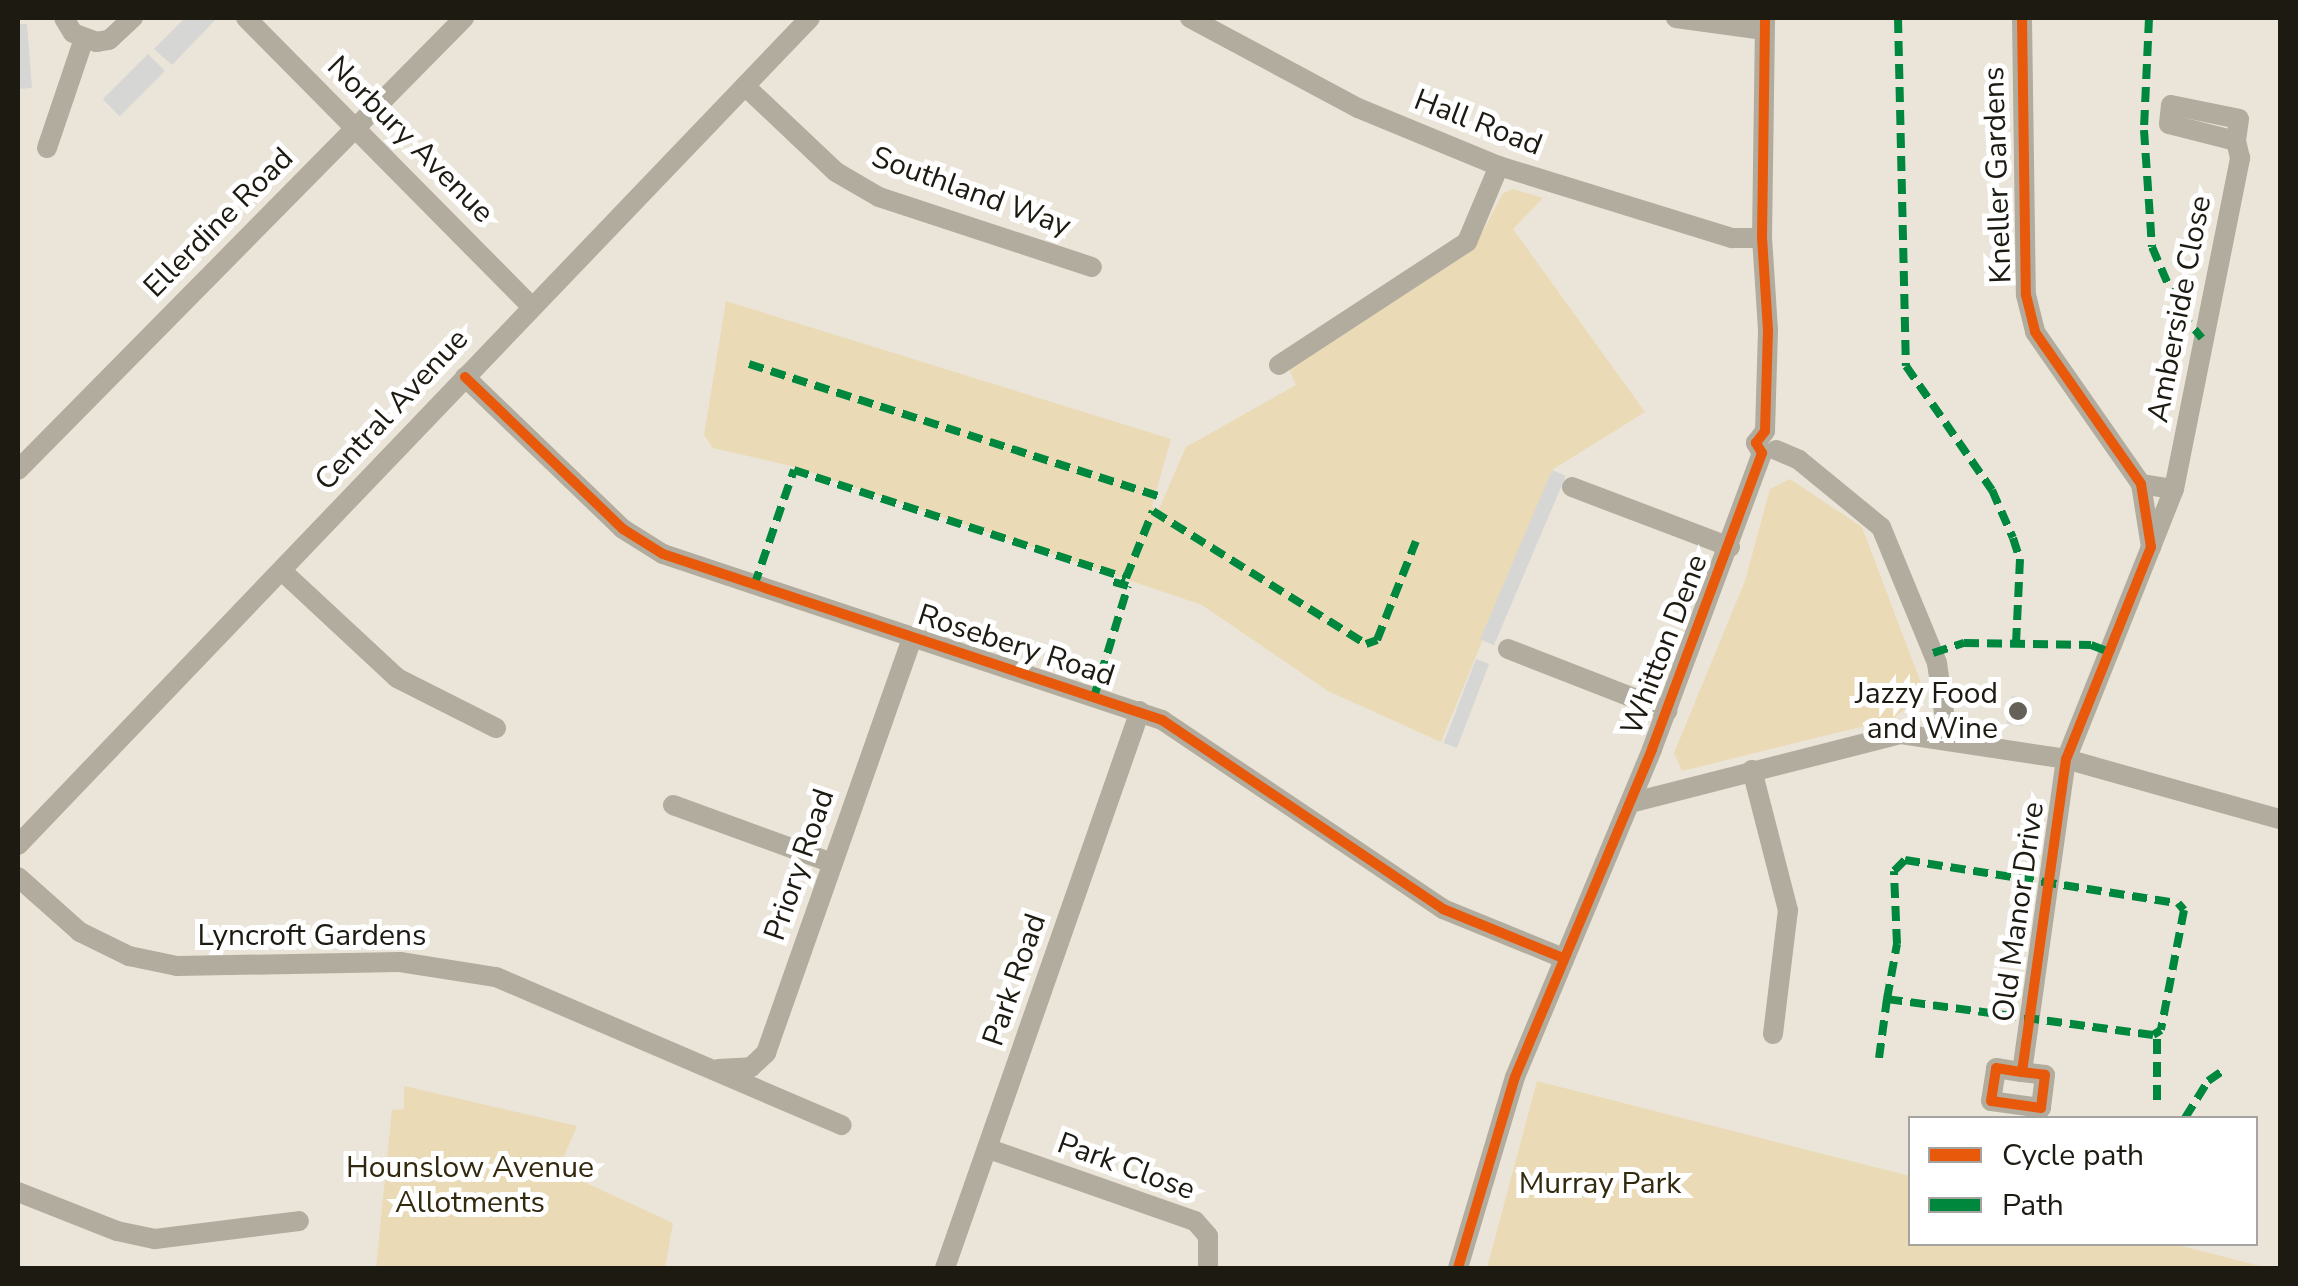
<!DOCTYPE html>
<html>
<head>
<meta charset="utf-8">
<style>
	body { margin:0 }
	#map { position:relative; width:2298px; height:1286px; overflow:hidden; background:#ebe5d9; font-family:"Nunito Sans",sans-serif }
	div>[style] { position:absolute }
	.green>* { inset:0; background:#eadbb6 }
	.building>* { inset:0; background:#d6d6d5; transform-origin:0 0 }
	.minor>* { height:20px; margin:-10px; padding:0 10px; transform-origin:10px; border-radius:10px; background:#b2ac9e }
	.quiet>* { height:8px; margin-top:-4px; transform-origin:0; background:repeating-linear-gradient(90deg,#00873e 0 15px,transparent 0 23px) }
	.cycleway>* { height:10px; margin:-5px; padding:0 5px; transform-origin:5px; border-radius:5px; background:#e8590c }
	.dots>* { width:28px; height:28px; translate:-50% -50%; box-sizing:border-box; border:5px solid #fff; border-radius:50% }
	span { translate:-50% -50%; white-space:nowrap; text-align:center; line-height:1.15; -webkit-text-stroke:10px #fff; paint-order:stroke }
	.street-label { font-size:30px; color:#1d1a12 }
	.poi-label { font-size:30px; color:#1d1a12 }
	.right { translate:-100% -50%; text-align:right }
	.park-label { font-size:30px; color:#33290e }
	.frame { position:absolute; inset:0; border:20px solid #1d1a12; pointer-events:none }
	.legend { position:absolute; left:1908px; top:1116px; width:350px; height:130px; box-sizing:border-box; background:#fff; border:2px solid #a5a3a0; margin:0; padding:12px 18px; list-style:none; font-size:30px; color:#1d1a12 }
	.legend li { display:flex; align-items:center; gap:20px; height:50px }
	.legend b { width:50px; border:2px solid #a5a3a0 }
</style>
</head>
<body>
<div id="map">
	<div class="green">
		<div style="clip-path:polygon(1513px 189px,1543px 198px,1513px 229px,1645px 412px,1552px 470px,1441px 742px,1328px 691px,1202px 605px,791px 466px,713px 448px,704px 435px,726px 301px,1171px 439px,1152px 506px,1158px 511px,1186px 447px,1296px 385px,1289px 369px,1473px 250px,1503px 193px)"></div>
		<div style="clip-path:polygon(1790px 479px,1862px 527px,1921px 683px,1913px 702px,1893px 719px,1682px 771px,1674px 753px,1745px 581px,1770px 489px)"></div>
		<div style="clip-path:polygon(1537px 1081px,1910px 1176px,1910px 1244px,2174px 1244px,2268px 1268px,1487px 1268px)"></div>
		<div style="clip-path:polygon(404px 1086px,577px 1126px,558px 1170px,673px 1223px,665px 1268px,376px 1268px,392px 1110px,404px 1109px)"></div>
	</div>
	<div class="building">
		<div style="clip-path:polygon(185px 18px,217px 18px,172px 65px,154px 49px)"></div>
		<div style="clip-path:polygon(18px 24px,27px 24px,32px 88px,18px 89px)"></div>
		<div style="left:148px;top:54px;width:24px;height:64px;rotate:45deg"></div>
		<div style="left:1552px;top:470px;width:15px;height:184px;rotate:23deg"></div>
		<div style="left:1476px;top:659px;width:14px;height:90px;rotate:21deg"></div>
		<div style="left:2012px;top:696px;width:16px;height:28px;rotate:11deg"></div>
	</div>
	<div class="minor">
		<div style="left:64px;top:18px;width:17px;rotate:59deg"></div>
		<div style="left:73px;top:33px;width:25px;rotate:21deg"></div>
		<div style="left:96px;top:42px;width:13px;rotate:-9deg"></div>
		<div style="left:109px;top:40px;width:33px;rotate:-43deg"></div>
		<div style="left:246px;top:18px;width:404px;rotate:45.3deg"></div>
		<div style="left:1190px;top:18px;width:191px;rotate:28.2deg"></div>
		<div style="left:1358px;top:108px;width:152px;rotate:22.4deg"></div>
		<div style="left:1499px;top:166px;width:244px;rotate:17.2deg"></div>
		<div style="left:1732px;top:238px;width:30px"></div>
		<div style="left:1676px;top:18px;width:89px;rotate:7.8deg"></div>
		<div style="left:2022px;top:18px;width:277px;rotate:89.2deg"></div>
		<div style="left:2026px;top:295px;width:38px;rotate:76deg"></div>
		<div style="left:2035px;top:332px;width:185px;rotate:55.1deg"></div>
		<div style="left:2141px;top:484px;width:64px;rotate:81deg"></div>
		<div style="left:2151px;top:547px;width:228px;rotate:111.8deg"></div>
		<div style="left:2066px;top:759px;width:316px;rotate:98deg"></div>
		<div style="left:2022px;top:1072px;width:23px;rotate:7deg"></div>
		<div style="left:2045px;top:1075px;width:33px;rotate:97deg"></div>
		<div style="left:2041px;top:1108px;width:50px;rotate:-172deg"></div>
		<div style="left:1991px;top:1101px;width:33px;rotate:-81deg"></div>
		<div style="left:1996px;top:1068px;width:26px;rotate:9deg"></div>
		<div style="left:745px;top:86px;width:125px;rotate:43.4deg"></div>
		<div style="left:836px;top:172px;width:50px;rotate:30.2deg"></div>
		<div style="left:879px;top:197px;width:224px;rotate:18.2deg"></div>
		<div style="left:47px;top:148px;width:115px;rotate:-71.3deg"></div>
		<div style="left:1279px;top:365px;width:225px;rotate:-33.2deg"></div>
		<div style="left:1467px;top:242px;width:82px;rotate:-67.2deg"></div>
		<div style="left:465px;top:377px;width:219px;rotate:43.9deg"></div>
		<div style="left:623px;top:529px;width:47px;rotate:32deg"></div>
		<div style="left:663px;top:554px;width:526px;rotate:18.4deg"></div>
		<div style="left:1162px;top:720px;width:339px;rotate:33.9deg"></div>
		<div style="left:1443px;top:909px;width:130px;rotate:22.2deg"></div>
		<div style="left:1776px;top:450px;width:25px;rotate:23deg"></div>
		<div style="left:1799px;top:460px;width:106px;rotate:39.3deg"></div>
		<div style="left:1881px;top:527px;width:147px;rotate:67.6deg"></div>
		<div style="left:1937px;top:663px;width:78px;rotate:81.9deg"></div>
		<div style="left:18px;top:470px;width:635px;rotate:-45.38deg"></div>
		<div style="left:2141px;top:484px;width:33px;rotate:9deg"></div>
		<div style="left:2174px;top:489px;width:338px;rotate:-78.7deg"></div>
		<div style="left:2240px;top:158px;width:17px;rotate:-103deg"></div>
		<div style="left:2236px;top:141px;width:69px;rotate:-165.8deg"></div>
		<div style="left:2169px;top:124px;width:19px;rotate:-84deg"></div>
		<div style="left:2171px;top:105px;width:69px;rotate:11.6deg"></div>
		<div style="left:2239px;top:119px;width:22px;rotate:98deg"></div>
		<div style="left:1572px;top:487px;width:169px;rotate:20.8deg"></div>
		<div style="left:2151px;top:547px;width:62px;rotate:-68.4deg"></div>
		<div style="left:282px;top:571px;width:157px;rotate:42.9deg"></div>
		<div style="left:397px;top:678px;width:111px;rotate:26.8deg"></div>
		<div style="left:1508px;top:649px;width:171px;rotate:21.3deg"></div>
		<div style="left:1752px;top:770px;width:145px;rotate:75.6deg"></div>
		<div style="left:1788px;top:910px;width:125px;rotate:96.9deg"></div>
		<div style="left:1630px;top:803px;width:280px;rotate:-14.3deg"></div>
		<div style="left:1901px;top:734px;width:167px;rotate:8.6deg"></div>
		<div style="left:2066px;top:759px;width:222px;rotate:15.7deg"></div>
		<div style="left:673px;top:805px;width:169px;rotate:20deg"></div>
		<div style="left:18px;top:845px;width:1145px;rotate:-46.24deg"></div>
		<div style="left:18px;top:877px;width:83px;rotate:41.6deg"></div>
		<div style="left:80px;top:932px;width:55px;rotate:26.1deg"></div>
		<div style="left:129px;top:956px;width:49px;rotate:11.8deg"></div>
		<div style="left:177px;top:966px;width:223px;rotate:-1deg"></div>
		<div style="left:400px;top:962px;width:97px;rotate:8.9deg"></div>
		<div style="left:496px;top:977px;width:376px;rotate:23.2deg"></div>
		<div style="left:718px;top:1069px;width:33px;rotate:-3deg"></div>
		<div style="left:751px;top:1067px;width:21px;rotate:-43deg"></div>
		<div style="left:766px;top:1053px;width:439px;rotate:-70.6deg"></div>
		<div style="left:989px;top:1149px;width:218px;rotate:19.3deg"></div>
		<div style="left:1195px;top:1221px;width:20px;rotate:49deg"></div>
		<div style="left:1208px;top:1236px;width:32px;rotate:90deg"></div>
		<div style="left:18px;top:1192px;width:106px;rotate:21.5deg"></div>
		<div style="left:117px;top:1231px;width:39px;rotate:12deg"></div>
		<div style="left:155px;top:1239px;width:145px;rotate:-7.1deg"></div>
		<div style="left:945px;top:1268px;width:590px;rotate:-70.71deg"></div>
		<div style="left:1458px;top:1268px;width:199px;rotate:-73.4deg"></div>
		<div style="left:1515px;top:1077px;width:355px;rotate:-67.3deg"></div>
		<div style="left:1652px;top:749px;width:316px;rotate:-69.6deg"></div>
		<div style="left:1762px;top:453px;width:12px;rotate:-121deg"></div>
		<div style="left:1756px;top:443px;width:15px;rotate:-53deg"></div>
		<div style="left:1765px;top:431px;width:101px;rotate:-88.3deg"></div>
		<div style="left:1768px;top:330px;width:92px;rotate:-93.7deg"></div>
		<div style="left:1762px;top:238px;width:220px;rotate:-89.2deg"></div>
	</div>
	<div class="quiet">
		<div style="left:1898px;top:18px;width:348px;rotate:88.7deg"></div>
		<div style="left:1906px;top:366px;width:151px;rotate:55.3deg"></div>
		<div style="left:1992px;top:490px;width:52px;rotate:66.4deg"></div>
		<div style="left:2013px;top:538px;width:22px;rotate:72deg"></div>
		<div style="left:2020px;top:559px;width:85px;rotate:92.7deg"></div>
		<div style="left:2149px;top:18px;width:112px;rotate:92.6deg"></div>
		<div style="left:2144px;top:130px;width:117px;rotate:86.1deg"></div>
		<div style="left:2152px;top:247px;width:71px;rotate:66.7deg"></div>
		<div style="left:2180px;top:312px;width:34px;rotate:50deg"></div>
		<div style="left:749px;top:364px;width:430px;rotate:17.9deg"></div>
		<div style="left:754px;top:586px;width:123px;rotate:-71deg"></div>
		<div style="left:794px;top:470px;width:349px;rotate:18deg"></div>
		<div style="left:1126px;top:578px;width:72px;rotate:-68.1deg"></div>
		<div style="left:1153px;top:511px;width:251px;rotate:32deg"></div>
		<div style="left:1366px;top:644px;width:12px;rotate:-20deg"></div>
		<div style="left:1377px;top:640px;width:106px;rotate:-68.5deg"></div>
		<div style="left:1933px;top:653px;width:33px;rotate:-18deg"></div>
		<div style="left:1964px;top:643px;width:127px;rotate:0.9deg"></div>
		<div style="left:2091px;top:645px;width:17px;rotate:21deg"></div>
		<div style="left:1094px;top:697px;width:116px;rotate:-73deg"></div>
		<div style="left:1128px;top:586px;width:19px;rotate:-164deg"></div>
		<div style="left:1879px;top:1058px;width:60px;rotate:-82.3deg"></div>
		<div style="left:1887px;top:999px;width:56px;rotate:-79.7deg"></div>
		<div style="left:1897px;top:944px;width:73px;rotate:-92.4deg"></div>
		<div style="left:1894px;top:871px;width:16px;rotate:-45deg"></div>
		<div style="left:1905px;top:860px;width:276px;rotate:9deg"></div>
		<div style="left:2178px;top:903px;width:9px;rotate:49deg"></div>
		<div style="left:2184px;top:910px;width:122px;rotate:100.9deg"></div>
		<div style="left:2161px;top:1030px;width:9px;rotate:148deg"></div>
		<div style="left:2153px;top:1035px;width:268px;rotate:-172.3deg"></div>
		<div style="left:2157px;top:1100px;width:67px;rotate:-90deg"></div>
		<div style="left:2185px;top:1118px;width:44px;rotate:-58.1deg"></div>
		<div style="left:2208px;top:1081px;width:19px;rotate:-35deg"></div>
	</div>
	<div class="cycleway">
		<div style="left:2022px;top:18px;width:277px;rotate:89.2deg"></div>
		<div style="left:2026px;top:295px;width:38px;rotate:76deg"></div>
		<div style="left:2035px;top:332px;width:185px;rotate:55.1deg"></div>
		<div style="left:2141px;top:484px;width:64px;rotate:81deg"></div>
		<div style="left:2151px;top:547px;width:228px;rotate:111.8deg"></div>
		<div style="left:2066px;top:759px;width:316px;rotate:98deg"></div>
		<div style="left:2022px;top:1072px;width:23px;rotate:7deg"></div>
		<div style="left:2045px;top:1075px;width:33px;rotate:97deg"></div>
		<div style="left:2041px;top:1108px;width:50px;rotate:-172deg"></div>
		<div style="left:1991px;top:1101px;width:33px;rotate:-81deg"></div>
		<div style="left:1996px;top:1068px;width:26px;rotate:9deg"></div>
		<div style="left:465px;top:377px;width:219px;rotate:43.9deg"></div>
		<div style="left:623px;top:529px;width:47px;rotate:32deg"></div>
		<div style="left:663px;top:554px;width:526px;rotate:18.4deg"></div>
		<div style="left:1162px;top:720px;width:339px;rotate:33.9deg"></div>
		<div style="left:1443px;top:909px;width:130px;rotate:22.2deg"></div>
		<div style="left:1458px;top:1268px;width:199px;rotate:-73.4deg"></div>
		<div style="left:1515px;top:1077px;width:355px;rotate:-67.3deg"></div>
		<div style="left:1652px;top:749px;width:316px;rotate:-69.6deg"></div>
		<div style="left:1762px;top:453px;width:12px;rotate:-121deg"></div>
		<div style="left:1756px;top:443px;width:15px;rotate:-53deg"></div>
		<div style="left:1765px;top:431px;width:101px;rotate:-88.3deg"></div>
		<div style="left:1768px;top:330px;width:92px;rotate:-93.7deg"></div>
		<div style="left:1762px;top:238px;width:220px;rotate:-89.2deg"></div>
	</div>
	<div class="dots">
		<div style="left:2018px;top:711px;background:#656158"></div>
	</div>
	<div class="street-label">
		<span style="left:1478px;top:123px;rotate:21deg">Hall Road</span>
		<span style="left:410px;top:140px;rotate:45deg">Norbury Avenue</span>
		<span style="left:1998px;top:175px;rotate:-92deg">Kneller Gardens</span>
		<span style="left:971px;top:192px;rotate:20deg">Southland Way</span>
		<span style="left:219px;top:223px;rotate:-45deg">Ellerdine Road</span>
		<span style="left:2180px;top:309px;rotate:-79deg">Amberside Close</span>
		<span style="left:392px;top:410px;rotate:-47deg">Central Avenue</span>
		<span style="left:1665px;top:645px;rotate:-69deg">Whitton Dene</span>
		<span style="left:1016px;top:646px;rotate:18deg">Rosebery Road</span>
		<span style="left:800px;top:865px;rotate:-71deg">Priory Road</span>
		<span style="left:2019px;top:912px;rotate:-82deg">Old Manor Drive</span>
		<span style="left:312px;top:936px">Lyncroft Gardens</span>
		<span style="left:1015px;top:980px;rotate:-71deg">Park Road</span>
		<span style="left:1126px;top:1167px;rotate:20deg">Park Close</span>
	</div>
	<div class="poi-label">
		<span class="right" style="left:1998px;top:711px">Jazzy Food<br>and Wine</span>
	</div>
	<div class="park-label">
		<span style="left:470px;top:1185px">Hounslow Avenue<br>Allotments</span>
		<span style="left:1600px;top:1184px">Murray Park</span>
	</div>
	<div class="frame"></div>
	<ul class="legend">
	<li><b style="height:12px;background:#e8590c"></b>Cycle path</li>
	<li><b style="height:12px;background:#00873e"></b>Path</li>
	</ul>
</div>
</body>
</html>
